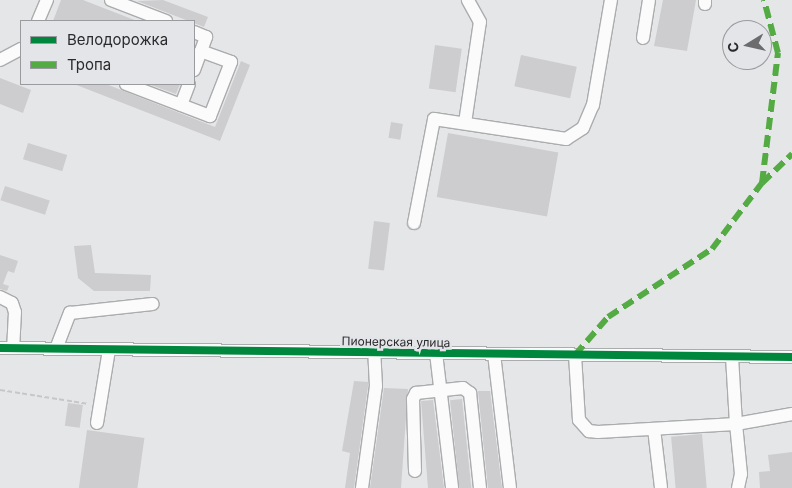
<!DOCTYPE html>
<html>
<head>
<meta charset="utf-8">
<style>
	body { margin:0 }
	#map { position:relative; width:792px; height:488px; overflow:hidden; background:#e5e6e8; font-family:Inter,sans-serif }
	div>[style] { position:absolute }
	.building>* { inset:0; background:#cdcdcf; transform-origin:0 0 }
	.path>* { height:2px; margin-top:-1px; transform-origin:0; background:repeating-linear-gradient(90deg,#c7c7c8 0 5px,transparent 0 7.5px) }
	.roads { filter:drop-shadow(1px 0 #abacad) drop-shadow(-1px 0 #abacad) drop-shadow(0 1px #abacad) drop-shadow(0 -1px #abacad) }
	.minor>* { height:12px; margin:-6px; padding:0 6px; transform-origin:6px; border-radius:6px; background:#fbfbfc }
	.quiet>* { height:6px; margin-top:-3px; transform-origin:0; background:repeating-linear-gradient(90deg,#54ab44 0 12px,transparent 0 18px) }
	.cycleway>* { height:8px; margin:-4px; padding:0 4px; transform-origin:4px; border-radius:4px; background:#00873e }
	span { translate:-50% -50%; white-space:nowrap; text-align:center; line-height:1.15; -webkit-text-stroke:5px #e4e5e9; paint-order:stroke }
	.street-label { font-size:12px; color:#2b2b2d }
	.legend { position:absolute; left:20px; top:20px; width:175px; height:65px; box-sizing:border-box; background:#e4e5e9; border:1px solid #9a9b9e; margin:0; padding:6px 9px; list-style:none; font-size:15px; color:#2b2b2d }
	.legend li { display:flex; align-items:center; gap:10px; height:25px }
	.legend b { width:25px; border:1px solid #9a9b9e }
	.north { position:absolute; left:722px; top:20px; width:50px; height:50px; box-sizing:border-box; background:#e4e5e9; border:1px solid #9a9b9e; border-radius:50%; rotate:261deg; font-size:14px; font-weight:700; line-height:20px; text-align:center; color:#2b2b2d }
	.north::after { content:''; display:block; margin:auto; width:18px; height:22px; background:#6c6c6e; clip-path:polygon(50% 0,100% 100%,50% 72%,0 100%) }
</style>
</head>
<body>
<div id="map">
	<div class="building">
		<div style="clip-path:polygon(61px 0,83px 0,137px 21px,53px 21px)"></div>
		<div style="clip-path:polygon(163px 0,208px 17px,204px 27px,137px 1px)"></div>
		<div style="clip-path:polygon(663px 0,696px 0,687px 51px,654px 46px)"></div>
		<div style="left:435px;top:45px;width:27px;height:44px;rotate:8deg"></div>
		<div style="left:521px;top:55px;width:57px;height:32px;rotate:12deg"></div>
		<div style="clip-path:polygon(241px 61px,250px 65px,220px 141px,74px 84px,106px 84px,215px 127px)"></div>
		<div style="clip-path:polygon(0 78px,31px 90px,23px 113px,0 104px)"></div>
		<div style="clip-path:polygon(148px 84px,180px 84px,176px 94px)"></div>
		<div style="left:391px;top:122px;width:12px;height:16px;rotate:9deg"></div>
		<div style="left:448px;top:133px;width:112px;height:65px;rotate:10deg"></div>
		<div style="left:28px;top:143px;width:41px;height:17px;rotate:17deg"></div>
		<div style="left:5px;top:186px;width:47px;height:15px;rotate:18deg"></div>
		<div style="left:374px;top:221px;width:16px;height:48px;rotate:7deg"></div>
		<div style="clip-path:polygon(91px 245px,95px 273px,151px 275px,150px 291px,94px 291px,78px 278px,74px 246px)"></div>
		<div style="clip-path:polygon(0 255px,18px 261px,14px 273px,8px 271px,3px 284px,9px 286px,7px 291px,0 289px)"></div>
		<div style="clip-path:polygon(354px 381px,368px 382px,368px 386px,354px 488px,345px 488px,350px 453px,342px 451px)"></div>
		<div style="clip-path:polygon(384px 388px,408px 389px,401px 488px,370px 488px)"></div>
		<div style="clip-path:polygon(478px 391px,490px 391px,502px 488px,488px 488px)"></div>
		<div style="left:462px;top:399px;width:90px;height:12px;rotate:84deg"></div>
		<div style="clip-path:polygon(433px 400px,444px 488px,428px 488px,421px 401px)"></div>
		<div style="left:68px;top:403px;width:15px;height:23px;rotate:8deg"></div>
		<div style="left:87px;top:430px;width:58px;height:59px;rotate:8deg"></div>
		<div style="left:702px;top:434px;width:54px;height:31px;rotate:85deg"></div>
		<div style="clip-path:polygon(792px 452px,792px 488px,760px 488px,759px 472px,770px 471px,768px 455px)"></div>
	</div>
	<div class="path">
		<div style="left:0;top:390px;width:90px;rotate:8.9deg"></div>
	</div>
	<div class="roads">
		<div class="minor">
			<div style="left:111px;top:0;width:59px;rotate:20.9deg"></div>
			<div style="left:705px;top:4px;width:4px;rotate:-90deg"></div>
			<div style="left:38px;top:21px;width:23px;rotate:-67deg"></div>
			<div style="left:643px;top:38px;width:38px;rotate:-81deg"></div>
			<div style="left:0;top:60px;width:24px;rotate:-28deg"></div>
			<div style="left:194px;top:70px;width:20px;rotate:-70deg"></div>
			<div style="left:126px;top:84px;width:90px;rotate:20.9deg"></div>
			<div style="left:210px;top:116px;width:58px;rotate:-68.7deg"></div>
			<div style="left:231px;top:62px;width:32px;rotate:-160deg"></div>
			<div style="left:201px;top:51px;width:15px;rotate:-70deg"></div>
			<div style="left:206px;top:37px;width:13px;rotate:-157deg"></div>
			<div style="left:181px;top:105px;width:22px;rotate:-69deg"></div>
			<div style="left:465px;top:123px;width:102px;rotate:-81.6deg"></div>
			<div style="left:480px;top:22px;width:25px;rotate:-119deg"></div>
			<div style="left:414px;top:223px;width:106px;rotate:-79.1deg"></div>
			<div style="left:434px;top:119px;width:134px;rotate:8.6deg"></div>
			<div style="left:566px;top:139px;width:20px;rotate:-33deg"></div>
			<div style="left:583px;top:128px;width:25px;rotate:-67deg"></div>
			<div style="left:593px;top:105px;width:107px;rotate:-80.3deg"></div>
			<div style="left:0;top:297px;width:13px;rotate:27deg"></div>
			<div style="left:12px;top:303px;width:9px;rotate:72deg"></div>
			<div style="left:15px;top:312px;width:36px;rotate:93deg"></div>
			<div style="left:0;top:348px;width:792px;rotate:0.65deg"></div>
			<div style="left:56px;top:349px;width:39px;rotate:-69deg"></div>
			<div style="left:70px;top:313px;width:83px;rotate:-6.2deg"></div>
			<div style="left:436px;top:353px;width:136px;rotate:83.2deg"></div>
			<div style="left:494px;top:354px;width:135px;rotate:83.2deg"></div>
			<div style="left:575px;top:355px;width:65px;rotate:86.5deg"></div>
			<div style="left:579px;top:420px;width:15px;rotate:48deg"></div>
			<div style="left:589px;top:431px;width:9px;rotate:6deg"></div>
			<div style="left:598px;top:432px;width:138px;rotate:-3.3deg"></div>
			<div style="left:736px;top:424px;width:68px;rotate:-93.4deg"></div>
			<div style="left:97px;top:423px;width:74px;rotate:-80.7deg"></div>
			<div style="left:654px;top:429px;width:59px;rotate:83.2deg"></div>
			<div style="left:415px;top:471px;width:72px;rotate:-91.6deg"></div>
			<div style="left:413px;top:399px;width:7px;rotate:-63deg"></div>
			<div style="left:416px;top:393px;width:47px;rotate:-6.1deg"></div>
			<div style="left:463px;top:388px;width:9px;rotate:36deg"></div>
			<div style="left:470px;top:393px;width:96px;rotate:84deg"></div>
			<div style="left:362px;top:488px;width:103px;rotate:-82.2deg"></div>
			<div style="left:376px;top:386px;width:33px;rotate:-93deg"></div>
			<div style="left:738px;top:488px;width:14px;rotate:-78deg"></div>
			<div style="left:741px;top:474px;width:50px;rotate:-95.7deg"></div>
			<div style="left:736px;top:424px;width:57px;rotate:-10.1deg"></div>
		</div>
	</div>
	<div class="quiet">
		<div style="left:762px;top:183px;width:42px;rotate:-44deg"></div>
		<div style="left:575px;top:355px;width:50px;rotate:-49deg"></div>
		<div style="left:608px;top:317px;width:124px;rotate:-33.2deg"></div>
		<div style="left:712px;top:249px;width:83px;rotate:-52.9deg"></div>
		<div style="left:762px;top:183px;width:131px;rotate:-83deg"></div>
		<div style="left:778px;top:53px;width:55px;rotate:-104.8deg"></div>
	</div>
	<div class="cycleway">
		<div style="left:0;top:348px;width:792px;rotate:0.65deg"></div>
	</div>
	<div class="street-label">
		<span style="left:396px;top:342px;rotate:1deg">Пионерская улица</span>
	</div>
	<ul class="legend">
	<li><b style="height:6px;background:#00873e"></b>Велодорожка</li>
	<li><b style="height:6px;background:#54ab44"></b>Тропа</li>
	</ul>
	<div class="north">С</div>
</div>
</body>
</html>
